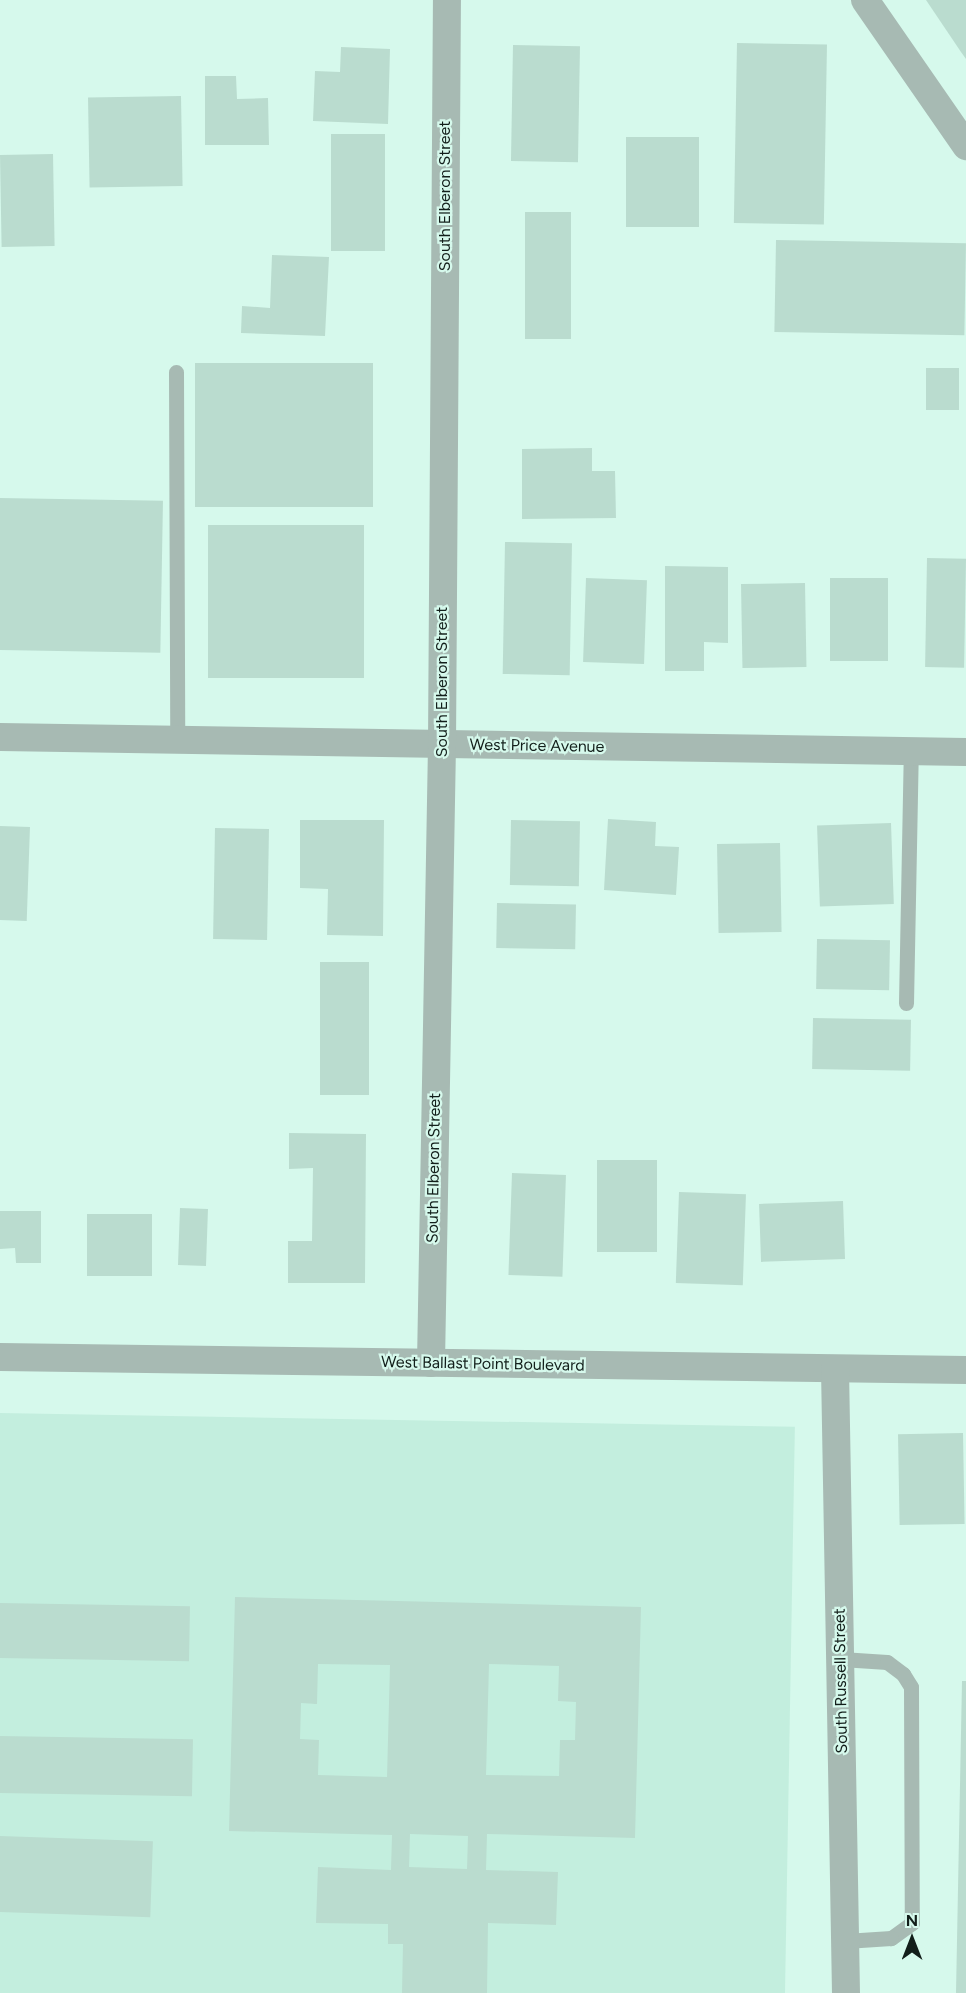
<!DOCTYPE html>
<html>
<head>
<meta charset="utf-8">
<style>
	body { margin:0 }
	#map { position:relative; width:966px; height:1993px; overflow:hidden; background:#d6f9ec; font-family:Figtree,sans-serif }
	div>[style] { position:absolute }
	.built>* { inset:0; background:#c3eede; transform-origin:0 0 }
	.building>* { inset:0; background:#badccf; transform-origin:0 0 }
	.lane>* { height:15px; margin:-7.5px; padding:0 7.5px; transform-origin:7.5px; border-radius:7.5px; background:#a7bab3 }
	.street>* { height:28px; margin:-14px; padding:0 14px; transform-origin:14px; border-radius:14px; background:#a7bab3 }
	span { translate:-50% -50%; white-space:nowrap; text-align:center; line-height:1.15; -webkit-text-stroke:4.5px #d6f9ec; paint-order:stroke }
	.street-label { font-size:16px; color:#121e1a }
	.north { position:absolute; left:882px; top:1909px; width:60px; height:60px; -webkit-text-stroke:4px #d6f9ec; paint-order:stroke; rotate:0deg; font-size:16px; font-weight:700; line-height:24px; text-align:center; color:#121e1a }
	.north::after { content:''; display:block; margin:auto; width:21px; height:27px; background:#121e1a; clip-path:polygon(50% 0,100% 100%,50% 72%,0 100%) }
</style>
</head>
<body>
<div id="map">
	<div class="built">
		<div style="left:0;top:1413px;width:795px;height:580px;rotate:1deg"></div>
	</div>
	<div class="building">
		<div style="clip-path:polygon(926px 0,966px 0,966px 59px,961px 52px)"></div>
		<div style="left:737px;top:43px;width:90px;height:180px;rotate:1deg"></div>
		<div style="left:513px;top:45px;width:67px;height:116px;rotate:1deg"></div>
		<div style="clip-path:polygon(341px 47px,390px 49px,388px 124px,313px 121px,315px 71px,340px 72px)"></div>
		<div style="clip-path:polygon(205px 76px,236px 76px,237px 99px,268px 98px,269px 145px,205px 145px)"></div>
		<div style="left:181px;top:96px;width:90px;height:93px;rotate:89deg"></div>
		<div style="left:331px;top:134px;width:54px;height:117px"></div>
		<div style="left:626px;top:137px;width:73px;height:90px"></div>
		<div style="left:53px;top:154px;width:92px;height:53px;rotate:89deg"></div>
		<div style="left:571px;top:212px;width:127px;height:46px;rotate:90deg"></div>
		<div style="left:776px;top:240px;width:190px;height:92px;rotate:1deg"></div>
		<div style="clip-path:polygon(272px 255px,329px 257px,325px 336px,241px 333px,242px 306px,270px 308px)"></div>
		<div style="left:195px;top:363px;width:178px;height:144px"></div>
		<div style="left:959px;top:368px;width:42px;height:33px;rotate:90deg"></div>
		<div style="clip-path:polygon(592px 448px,592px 471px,615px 471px,616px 518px,522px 519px,522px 449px)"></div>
		<div style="left:0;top:498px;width:163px;height:152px;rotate:1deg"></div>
		<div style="left:208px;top:525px;width:156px;height:153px"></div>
		<div style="left:505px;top:542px;width:67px;height:132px;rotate:1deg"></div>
		<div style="left:927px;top:558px;width:39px;height:109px;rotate:1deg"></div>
		<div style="clip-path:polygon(665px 566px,728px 567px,728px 643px,704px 642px,704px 671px,665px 671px)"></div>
		<div style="left:586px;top:578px;width:61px;height:84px;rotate:2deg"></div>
		<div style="left:830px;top:578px;width:58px;height:83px"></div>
		<div style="left:805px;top:583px;width:84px;height:64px;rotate:89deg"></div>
		<div style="clip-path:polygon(608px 819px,656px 822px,655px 846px,679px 847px,676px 895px,604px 890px)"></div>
		<div style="clip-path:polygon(300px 820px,384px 820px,383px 936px,327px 935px,328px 889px,300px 888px)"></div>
		<div style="left:511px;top:820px;width:69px;height:65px;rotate:1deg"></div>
		<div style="left:891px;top:823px;width:81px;height:74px;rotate:88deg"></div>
		<div style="left:0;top:826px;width:30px;height:94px;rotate:2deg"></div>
		<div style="left:215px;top:828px;width:54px;height:111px;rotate:1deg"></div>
		<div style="left:780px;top:843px;width:89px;height:63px;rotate:89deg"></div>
		<div style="left:497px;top:903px;width:79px;height:45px;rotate:1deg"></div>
		<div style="left:817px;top:939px;width:73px;height:50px;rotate:1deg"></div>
		<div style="left:369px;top:962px;width:133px;height:49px;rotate:90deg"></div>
		<div style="left:813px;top:1018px;width:98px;height:51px;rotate:1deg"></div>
		<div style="clip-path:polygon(289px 1133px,366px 1134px,365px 1283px,288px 1283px,288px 1241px,312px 1241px,313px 1168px,289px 1169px)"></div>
		<div style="left:597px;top:1160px;width:60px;height:92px"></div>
		<div style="left:512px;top:1173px;width:54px;height:102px;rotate:2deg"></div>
		<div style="left:679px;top:1192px;width:67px;height:91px;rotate:2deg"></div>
		<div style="left:843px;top:1201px;width:58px;height:84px;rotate:88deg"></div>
		<div style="left:180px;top:1208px;width:28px;height:57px;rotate:2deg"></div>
		<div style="clip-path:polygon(0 1211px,41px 1211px,41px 1263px,16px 1263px,15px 1248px,0 1249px)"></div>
		<div style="left:87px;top:1214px;width:65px;height:62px"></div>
		<div style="left:963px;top:1433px;width:91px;height:65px;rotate:89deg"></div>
		<div style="clip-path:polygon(evenodd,235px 1597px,641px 1607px,635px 1838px,487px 1834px,486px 1870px,558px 1872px,556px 1925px,488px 1923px,487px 1993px,402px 1993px,403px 1944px,388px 1944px,388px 1924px,316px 1923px,318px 1867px,391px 1870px,392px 1835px,229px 1831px,235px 1597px,318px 1664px,390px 1665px,387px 1777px,318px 1775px,319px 1740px,300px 1739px,301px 1703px,317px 1704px,318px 1664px,235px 1597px,489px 1664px,559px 1666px,558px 1701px,576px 1702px,575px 1740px,560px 1740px,559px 1776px,486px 1775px,489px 1664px,235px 1597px,410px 1834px,468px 1836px,467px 1869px,409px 1867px,410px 1834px)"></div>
		<div style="left:0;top:1603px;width:190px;height:55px;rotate:1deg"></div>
		<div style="clip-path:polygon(962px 1681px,966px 1681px,966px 1993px,956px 1993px)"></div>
		<div style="left:0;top:1736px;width:193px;height:57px;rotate:1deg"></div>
		<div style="left:0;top:1836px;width:153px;height:76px;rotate:2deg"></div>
	</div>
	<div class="lane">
		<div style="left:176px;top:372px;width:368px;rotate:89.8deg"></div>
		<div style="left:906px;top:1003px;width:252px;rotate:-88.9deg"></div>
		<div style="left:841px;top:1659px;width:46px;rotate:3.7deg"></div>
		<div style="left:887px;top:1662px;width:20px;rotate:37deg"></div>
		<div style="left:903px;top:1674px;width:15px;rotate:58deg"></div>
		<div style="left:911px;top:1687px;width:236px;rotate:89.8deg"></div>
		<div style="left:912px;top:1923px;width:26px;rotate:144deg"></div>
		<div style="left:891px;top:1938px;width:46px;rotate:176.3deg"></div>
	</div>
	<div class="street">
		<div style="left:865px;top:0;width:178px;rotate:55.3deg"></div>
		<div style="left:0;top:737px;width:966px;rotate:0.89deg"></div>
		<div style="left:0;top:1357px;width:966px;rotate:0.77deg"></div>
		<div style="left:431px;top:1363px;width:618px;rotate:-88.98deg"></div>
		<div style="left:442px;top:745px;width:745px;rotate:-89.62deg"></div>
		<div style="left:835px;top:1369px;width:624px;rotate:88.99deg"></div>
	</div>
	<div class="street-label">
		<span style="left:445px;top:196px;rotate:-90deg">South Elberon Street</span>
		<span style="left:442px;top:682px;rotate:-90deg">South Elberon Street</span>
		<span style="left:537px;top:746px;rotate:1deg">West Price Avenue</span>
		<span style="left:434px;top:1168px;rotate:-89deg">South Elberon Street</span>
		<span style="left:483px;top:1364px;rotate:1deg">West Ballast Point Boulevard</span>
		<span style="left:841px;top:1681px;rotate:-91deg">South Russell Street</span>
	</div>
	<div class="north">N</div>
</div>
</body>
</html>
